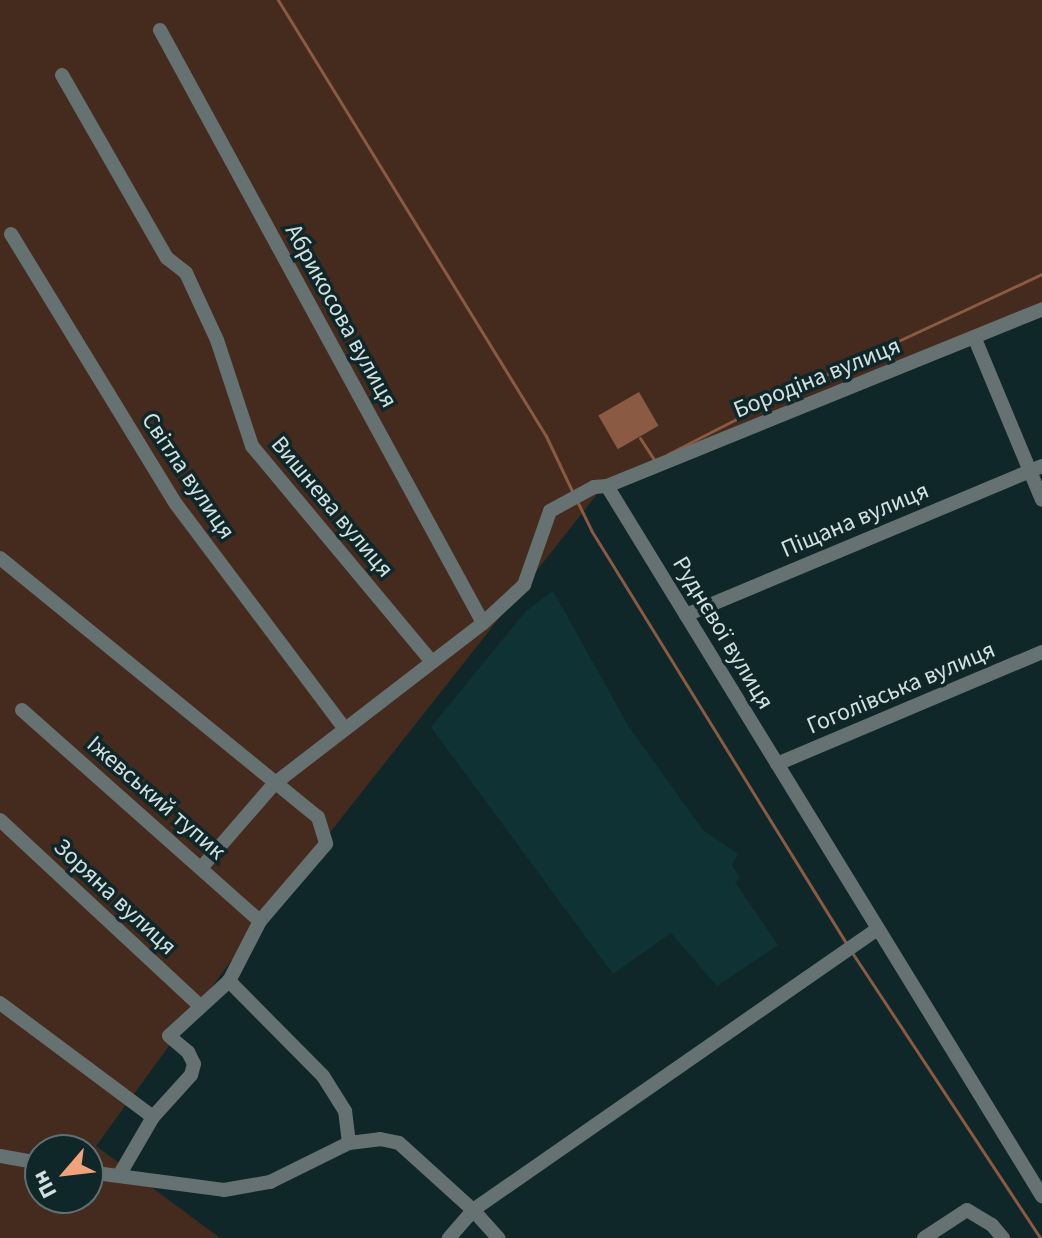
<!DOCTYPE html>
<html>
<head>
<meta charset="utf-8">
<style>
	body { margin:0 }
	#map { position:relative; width:1042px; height:1238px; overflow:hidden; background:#0f2729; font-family:"Source Sans 3",sans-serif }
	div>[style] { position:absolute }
	.built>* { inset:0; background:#0f3235 }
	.green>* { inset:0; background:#442b1e }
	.water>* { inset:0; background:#8a5a42; transform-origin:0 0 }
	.stream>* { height:3px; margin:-1.5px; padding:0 1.5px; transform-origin:1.5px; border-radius:1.5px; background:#8a5a42 }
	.minor>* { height:14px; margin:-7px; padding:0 7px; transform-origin:7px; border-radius:7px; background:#667172 }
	span { translate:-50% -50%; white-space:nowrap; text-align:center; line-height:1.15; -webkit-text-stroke:7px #0f2729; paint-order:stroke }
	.street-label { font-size:24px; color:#d2e0e1 }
	.north { position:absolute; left:24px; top:1134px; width:80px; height:80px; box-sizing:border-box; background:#0f2729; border:2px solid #5d7173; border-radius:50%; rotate:242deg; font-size:22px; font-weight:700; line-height:32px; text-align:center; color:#d2e0e1 }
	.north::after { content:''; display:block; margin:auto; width:28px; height:36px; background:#f0a27a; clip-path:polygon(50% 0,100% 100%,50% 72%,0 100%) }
</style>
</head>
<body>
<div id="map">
	<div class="built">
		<div style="clip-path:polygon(553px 591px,629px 727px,703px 830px,738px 854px,732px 865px,740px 878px,735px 882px,778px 945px,717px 986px,671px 933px,613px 974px,431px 727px,526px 611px)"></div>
	</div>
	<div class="green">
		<div style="clip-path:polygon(evenodd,0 0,1042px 0,1042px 309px,606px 483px,260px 921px,96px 1146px,220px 1238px,0 1238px,0 0,40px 1150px,88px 1150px,88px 1198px,40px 1198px,40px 1150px)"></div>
	</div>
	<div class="water">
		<div style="left:639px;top:392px;width:39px;height:47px;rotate:60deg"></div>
	</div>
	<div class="stream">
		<div style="left:278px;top:0;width:512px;rotate:58.42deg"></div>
		<div style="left:546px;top:436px;width:63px;rotate:64.7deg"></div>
		<div style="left:640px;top:438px;width:27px;rotate:57deg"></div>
		<div style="left:668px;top:454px;width:138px;rotate:-27.1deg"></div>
		<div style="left:791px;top:391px;width:277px;rotate:-25deg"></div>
		<div style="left:578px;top:503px;width:30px;rotate:64deg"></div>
		<div style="left:591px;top:530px;width:487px;rotate:58.3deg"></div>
		<div style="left:853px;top:954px;width:340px;rotate:56.6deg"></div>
	</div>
	<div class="minor">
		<div style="left:160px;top:30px;width:675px;rotate:61.42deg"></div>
		<div style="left:62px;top:75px;width:211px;rotate:60.2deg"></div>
		<div style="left:167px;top:258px;width:24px;rotate:38deg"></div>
		<div style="left:186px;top:273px;width:74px;rotate:65.2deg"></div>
		<div style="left:217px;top:340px;width:112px;rotate:71.7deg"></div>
		<div style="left:252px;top:446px;width:281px;rotate:50.2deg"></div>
		<div style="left:11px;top:234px;width:316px;rotate:58.6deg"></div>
		<div style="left:176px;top:504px;width:281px;rotate:53.1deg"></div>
		<div style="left:975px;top:339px;width:174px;rotate:67.4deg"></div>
		<div style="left:607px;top:486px;width:470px;rotate:-22.1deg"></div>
		<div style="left:0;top:558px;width:410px;rotate:39.2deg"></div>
		<div style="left:318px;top:817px;width:28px;rotate:73deg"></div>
		<div style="left:326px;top:844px;width:101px;rotate:130.6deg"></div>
		<div style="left:260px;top:921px;width:68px;rotate:117.3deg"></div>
		<div style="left:229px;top:981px;width:81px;rotate:137.5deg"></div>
		<div style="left:169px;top:1036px;width:25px;rotate:40deg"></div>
		<div style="left:188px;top:1052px;width:13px;rotate:63deg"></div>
		<div style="left:194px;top:1064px;width:11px;rotate:105deg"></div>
		<div style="left:191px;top:1075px;width:57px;rotate:132.1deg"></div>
		<div style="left:153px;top:1117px;width:66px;rotate:120.1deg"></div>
		<div style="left:686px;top:615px;width:386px;rotate:-22.7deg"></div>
		<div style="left:22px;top:710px;width:318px;rotate:41.6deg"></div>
		<div style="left:777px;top:764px;width:288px;rotate:-22.9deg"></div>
		<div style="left:0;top:820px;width:273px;rotate:42.9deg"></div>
		<div style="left:202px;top:867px;width:110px;rotate:-49.1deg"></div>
		<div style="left:274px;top:784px;width:264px;rotate:-37.6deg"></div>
		<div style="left:483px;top:623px;width:56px;rotate:-42.8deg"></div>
		<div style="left:524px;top:585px;width:78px;rotate:-70.6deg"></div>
		<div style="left:550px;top:511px;width:50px;rotate:-28.6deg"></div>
		<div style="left:594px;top:487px;width:13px;rotate:-4deg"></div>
		<div style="left:607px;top:486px;width:833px;rotate:58.51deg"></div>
		<div style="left:0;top:1003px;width:191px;rotate:36.7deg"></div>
		<div style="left:349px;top:1143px;width:31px;rotate:-7deg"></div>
		<div style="left:380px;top:1139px;width:19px;rotate:12deg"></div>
		<div style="left:399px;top:1143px;width:100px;rotate:42.2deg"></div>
		<div style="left:473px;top:1210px;width:38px;rotate:48deg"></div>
		<div style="left:0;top:1156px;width:41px;rotate:9.9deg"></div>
		<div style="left:88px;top:1172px;width:137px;rotate:7.5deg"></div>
		<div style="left:224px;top:1190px;width:47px;rotate:-9.9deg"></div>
		<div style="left:270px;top:1182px;width:88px;rotate:-26.3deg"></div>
		<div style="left:349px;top:1143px;width:32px;rotate:-97deg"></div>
		<div style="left:345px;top:1111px;width:41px;rotate:-122.2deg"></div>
		<div style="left:323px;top:1076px;width:134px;rotate:-134.7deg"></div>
		<div style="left:449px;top:1238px;width:37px;rotate:-49deg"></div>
		<div style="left:473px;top:1210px;width:493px;rotate:-34.8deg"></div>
		<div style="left:924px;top:1238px;width:51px;rotate:-33.1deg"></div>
		<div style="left:967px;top:1210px;width:29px;rotate:31deg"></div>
		<div style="left:992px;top:1225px;width:17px;rotate:50deg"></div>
	</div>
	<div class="street-label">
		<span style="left:341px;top:316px;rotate:61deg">Абрикосова вулиця</span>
		<span style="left:817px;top:378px;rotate:-22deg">Бородіна вулиця</span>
		<span style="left:188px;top:476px;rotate:56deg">Світла вулиця</span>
		<span style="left:332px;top:507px;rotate:50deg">Вишнева вулиця</span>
		<span style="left:855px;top:520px;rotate:-23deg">Піщана вулиця</span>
		<span style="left:723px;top:633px;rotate:59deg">Руднєвої вулиця</span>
		<span style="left:901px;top:688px;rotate:-23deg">Гоголівська вулиця</span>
		<span style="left:156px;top:798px;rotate:41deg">Іжевський тупик</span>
		<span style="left:115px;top:897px;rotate:43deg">Зоряна вулиця</span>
	</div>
	<div class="north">Пн</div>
</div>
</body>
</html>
